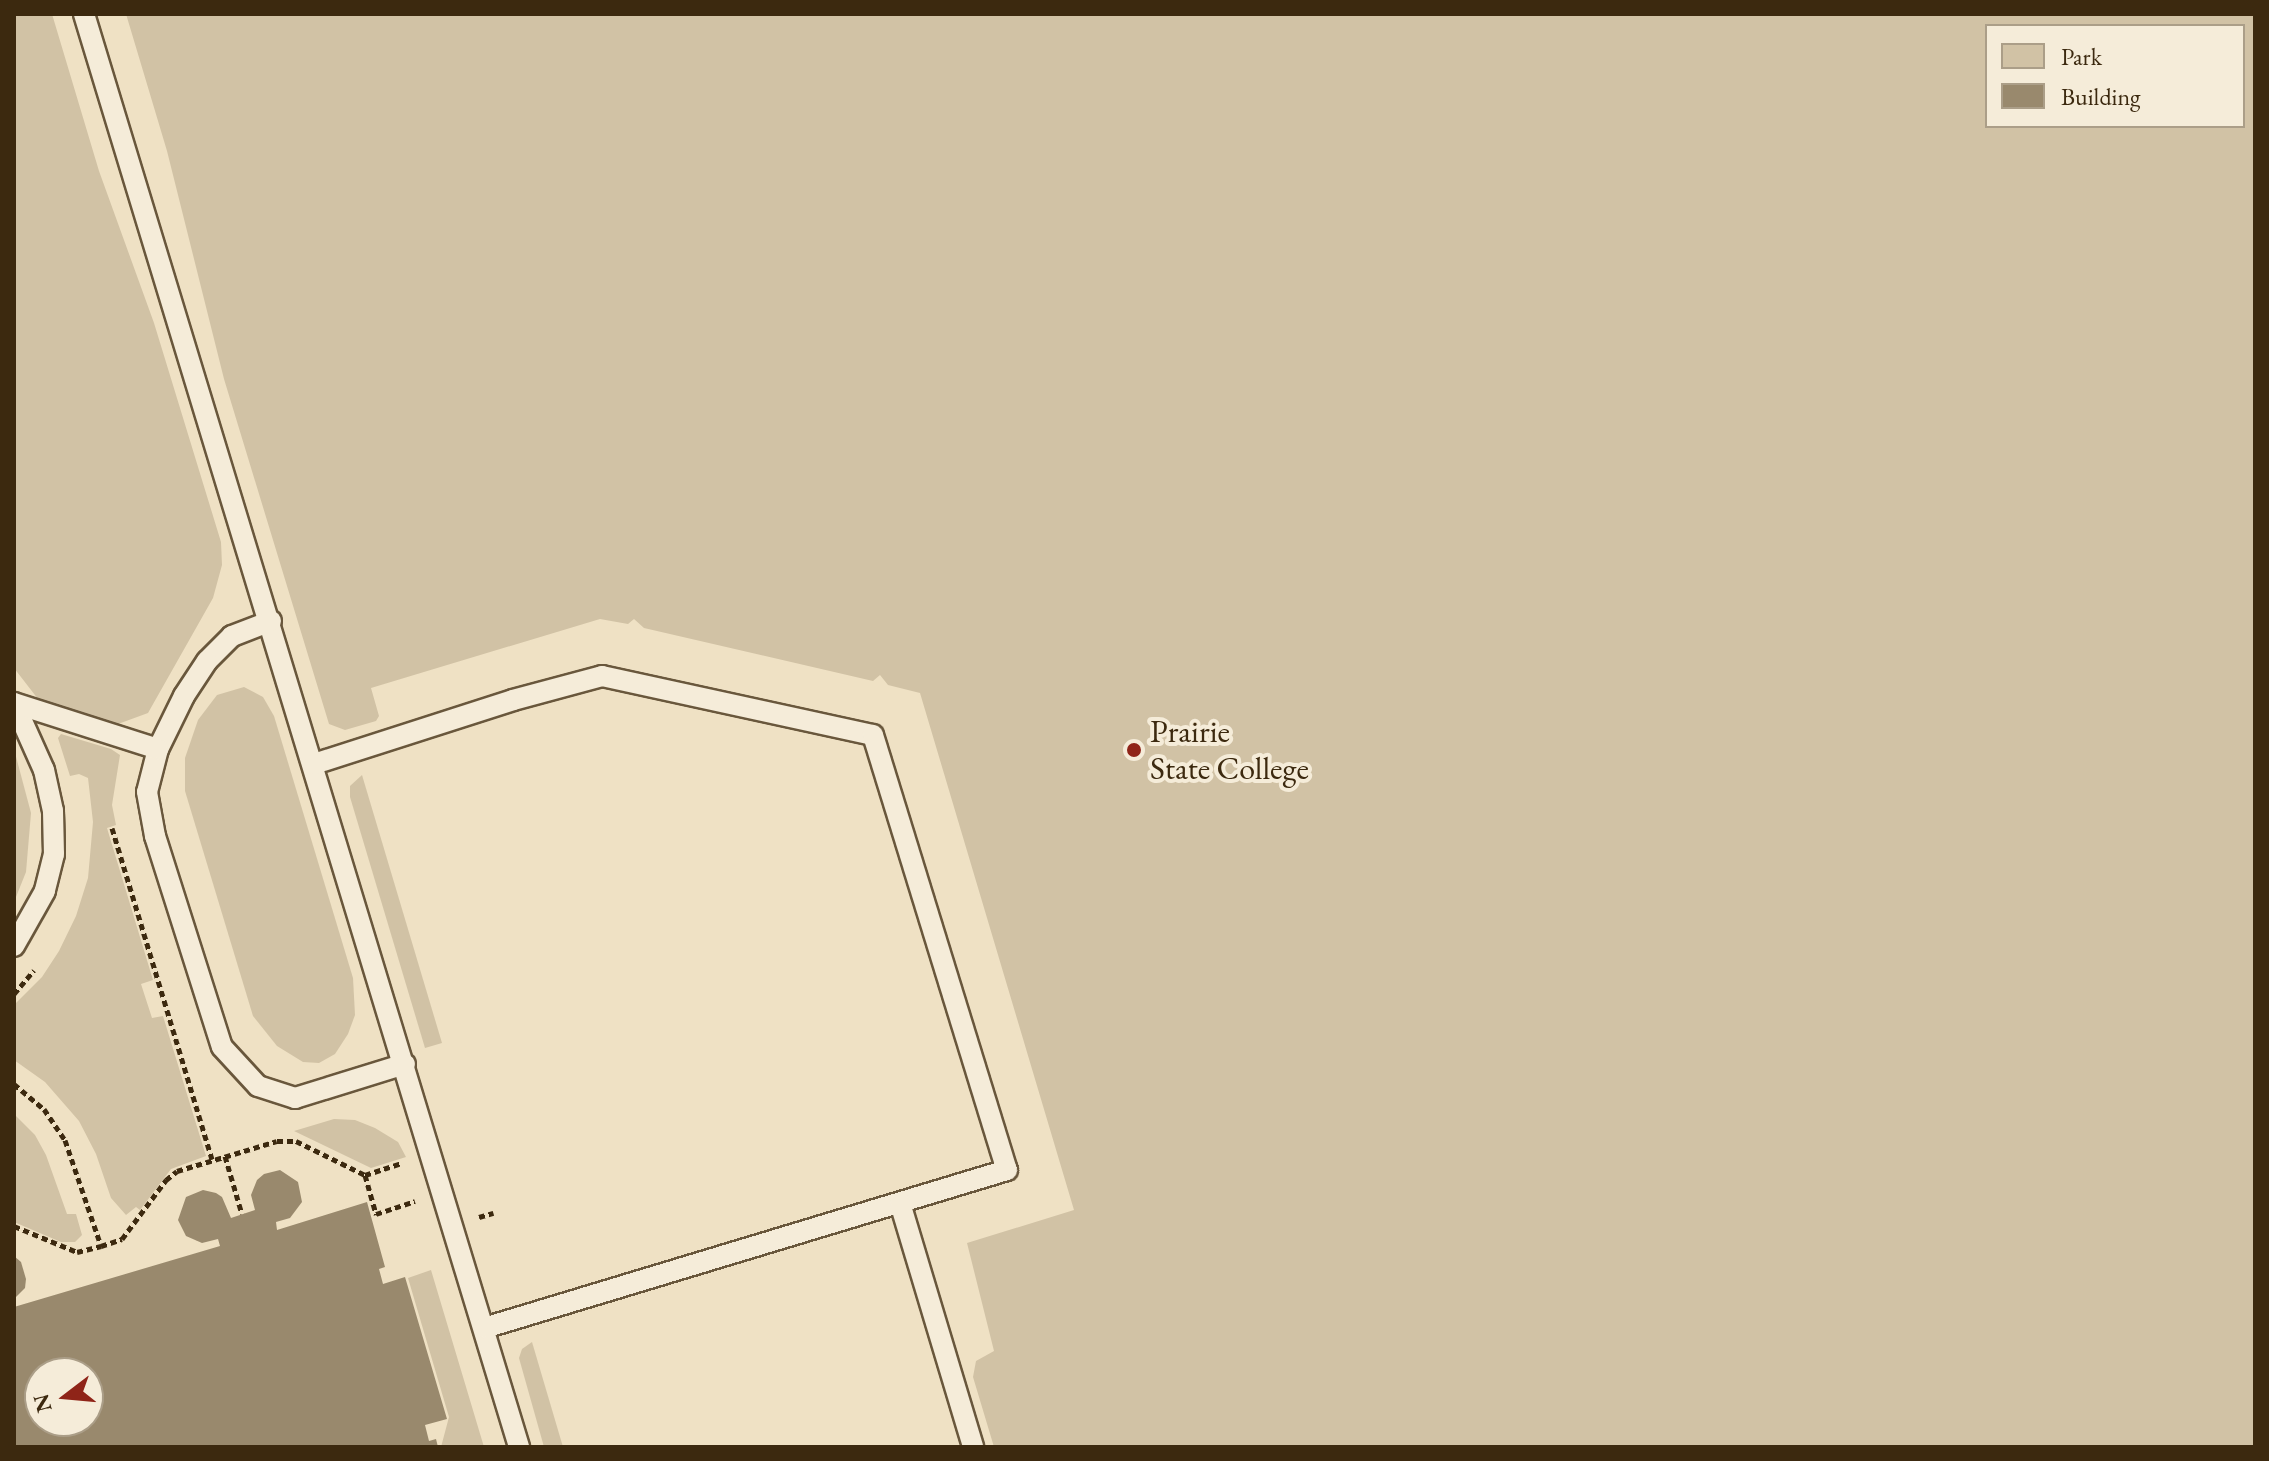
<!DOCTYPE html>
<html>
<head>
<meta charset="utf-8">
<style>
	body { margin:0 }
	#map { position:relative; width:2269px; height:1461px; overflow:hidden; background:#efe1c4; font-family:"EB Garamond",serif }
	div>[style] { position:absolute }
	.green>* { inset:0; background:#d1c2a5 }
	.building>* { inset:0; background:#99896d }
	.path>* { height:5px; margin-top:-2.5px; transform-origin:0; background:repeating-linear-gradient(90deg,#3c290f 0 6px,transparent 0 10px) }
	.roads { filter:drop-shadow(2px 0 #69573c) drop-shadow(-2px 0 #69573c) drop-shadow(0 2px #69573c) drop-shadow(0 -2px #69573c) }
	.service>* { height:20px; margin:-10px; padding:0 10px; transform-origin:10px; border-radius:10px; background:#f5ecd9 }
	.dots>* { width:22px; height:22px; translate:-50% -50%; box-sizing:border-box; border:4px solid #f5ecd9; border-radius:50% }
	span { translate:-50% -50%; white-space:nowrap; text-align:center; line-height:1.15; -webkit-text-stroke:8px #f5ecd9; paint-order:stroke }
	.poi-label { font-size:32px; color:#3c290f }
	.left { translate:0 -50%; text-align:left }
	.frame { position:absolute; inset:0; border:16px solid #3c290f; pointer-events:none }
	.legend { position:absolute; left:1985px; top:24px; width:260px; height:104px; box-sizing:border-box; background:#f5ecd9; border:2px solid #ab9e88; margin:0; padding:10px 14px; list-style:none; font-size:24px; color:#3c290f }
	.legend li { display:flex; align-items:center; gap:16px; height:40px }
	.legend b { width:40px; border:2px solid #ab9e88 }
	.north { position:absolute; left:24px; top:1357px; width:80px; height:80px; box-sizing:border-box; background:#f5ecd9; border:2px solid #ab9e88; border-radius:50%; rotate:254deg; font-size:22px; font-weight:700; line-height:32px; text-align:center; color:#3c290f }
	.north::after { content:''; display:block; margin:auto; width:28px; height:36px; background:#8f2418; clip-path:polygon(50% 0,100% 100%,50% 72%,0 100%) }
</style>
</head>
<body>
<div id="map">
	<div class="green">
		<div style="clip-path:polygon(14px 14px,52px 14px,99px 171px,154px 323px,221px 542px,222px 565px,213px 598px,148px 713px,118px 724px,38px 699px,14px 668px)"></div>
		<div style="clip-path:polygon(evenodd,126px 14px,2255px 14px,2255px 1447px,994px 1447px,973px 1377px,976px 1361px,994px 1351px,967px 1243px,1074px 1210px,920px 693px,888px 685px,880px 675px,873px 681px,644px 628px,634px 619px,628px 624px,600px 619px,371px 688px,379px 716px,376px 721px,345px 730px,329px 724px,224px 379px,167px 151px,126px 14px,1987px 26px,2243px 26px,2243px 126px,1987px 126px,1987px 26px)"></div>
		<div style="clip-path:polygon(244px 687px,263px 697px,274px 716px,353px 978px,355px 1015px,348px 1034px,335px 1054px,319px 1063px,303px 1062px,277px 1046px,253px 1016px,185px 791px,185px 758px,198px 720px,217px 695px)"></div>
		<div style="clip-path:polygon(61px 734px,111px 749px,120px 755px,112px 805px,116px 825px,107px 828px,153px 980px,141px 984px,152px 1018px,163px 1016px,206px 1156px,171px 1169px,140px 1210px,136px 1207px,126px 1215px,111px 1198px,96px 1154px,79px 1121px,45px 1082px,14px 1060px,14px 1005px,42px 977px,59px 951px,76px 916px,88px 878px,93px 822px,88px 778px,79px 774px,70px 776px,58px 738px)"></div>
		<div style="clip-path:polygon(14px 749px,31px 813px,26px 872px,14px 902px)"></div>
		<div style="clip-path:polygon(362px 775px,442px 1043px,425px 1048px,350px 797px,350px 786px)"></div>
		<div style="clip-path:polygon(14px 1114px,35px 1135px,46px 1155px,67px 1214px,76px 1214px,82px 1235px,75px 1242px,61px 1242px,14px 1222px)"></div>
		<div style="clip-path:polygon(334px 1119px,355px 1120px,375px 1128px,398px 1142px,406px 1157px,371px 1168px,294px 1131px)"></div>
		<div style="clip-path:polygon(431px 1270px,484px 1447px,441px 1447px,449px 1417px,408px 1278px)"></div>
		<div style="clip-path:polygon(532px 1342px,563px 1447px,544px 1447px,519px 1358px,522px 1349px)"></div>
	</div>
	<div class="building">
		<div style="clip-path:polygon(evenodd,280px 1170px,298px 1182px,302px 1202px,290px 1218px,276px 1222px,277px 1230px,367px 1202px,385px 1267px,379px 1269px,383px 1284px,405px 1277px,447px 1419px,425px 1425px,429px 1441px,436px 1439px,438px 1447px,14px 1447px,14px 1307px,220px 1246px,218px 1239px,202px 1243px,186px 1236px,178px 1220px,186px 1197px,203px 1190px,216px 1193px,222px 1197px,231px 1218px,255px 1210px,251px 1195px,257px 1180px,264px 1174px,280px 1170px,40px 1373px,88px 1373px,88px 1421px,40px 1421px,40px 1373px)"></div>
		<div style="clip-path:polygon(14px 1256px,21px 1262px,26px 1279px,25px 1288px,14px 1299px)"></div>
	</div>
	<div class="path">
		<div style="left:112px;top:828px;width:346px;rotate:73.2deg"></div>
		<div style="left:14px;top:994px;width:31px;rotate:-50deg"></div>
		<div style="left:14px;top:1084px;width:39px;rotate:40deg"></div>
		<div style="left:44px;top:1109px;width:37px;rotate:56deg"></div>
		<div style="left:65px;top:1140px;width:112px;rotate:71.2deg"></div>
		<div style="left:225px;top:1156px;width:60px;rotate:73.7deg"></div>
		<div style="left:365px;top:1175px;width:41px;rotate:74.2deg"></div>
		<div style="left:376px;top:1214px;width:41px;rotate:-18.4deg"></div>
		<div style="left:479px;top:1217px;width:15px;rotate:-16deg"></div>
		<div style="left:14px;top:1226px;width:68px;rotate:22.4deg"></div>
		<div style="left:77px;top:1252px;width:25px;rotate:-14deg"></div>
		<div style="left:101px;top:1246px;width:22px;rotate:-18deg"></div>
		<div style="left:122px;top:1239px;width:74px;rotate:-53.3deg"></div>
		<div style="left:166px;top:1180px;width:14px;rotate:-39deg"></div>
		<div style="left:177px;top:1171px;width:104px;rotate:-16.7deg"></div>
		<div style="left:277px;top:1141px;width:19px"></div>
		<div style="left:296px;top:1141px;width:77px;rotate:26.2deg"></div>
		<div style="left:365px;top:1175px;width:39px;rotate:-18deg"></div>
	</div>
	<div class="roads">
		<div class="service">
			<div style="left:84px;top:14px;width:1498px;rotate:73.11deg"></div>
			<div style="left:271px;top:621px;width:42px;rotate:159deg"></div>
			<div style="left:232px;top:636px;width:35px;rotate:135deg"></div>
			<div style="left:207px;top:661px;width:42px;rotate:123.3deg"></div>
			<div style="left:184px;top:696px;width:59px;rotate:116.1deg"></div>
			<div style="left:158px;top:749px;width:44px;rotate:104.3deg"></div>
			<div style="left:147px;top:792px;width:45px;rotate:79.7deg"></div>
			<div style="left:155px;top:836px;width:221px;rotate:72.4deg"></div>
			<div style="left:222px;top:1047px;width:53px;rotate:47.3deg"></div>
			<div style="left:258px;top:1086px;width:39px;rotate:18deg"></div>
			<div style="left:295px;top:1098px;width:115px;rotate:-17.2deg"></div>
			<div style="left:14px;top:703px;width:73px;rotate:65.9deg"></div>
			<div style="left:44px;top:770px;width:42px;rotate:77.6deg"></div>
			<div style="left:53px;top:811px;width:43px;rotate:88.7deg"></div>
			<div style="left:54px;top:854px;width:38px;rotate:104deg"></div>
			<div style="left:45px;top:891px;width:63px;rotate:119.4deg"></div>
			<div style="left:14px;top:703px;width:151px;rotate:17.7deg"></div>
			<div style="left:314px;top:764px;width:209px;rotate:-17.8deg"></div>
			<div style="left:513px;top:700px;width:92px;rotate:-15.1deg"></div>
			<div style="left:602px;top:676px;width:277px;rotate:12.3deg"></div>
			<div style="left:873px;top:735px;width:455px;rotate:72.9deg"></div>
			<div style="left:1007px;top:1170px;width:546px;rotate:163.19deg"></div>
			<div style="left:900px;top:1203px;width:255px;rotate:73.3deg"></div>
		</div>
	</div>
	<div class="dots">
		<div style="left:1134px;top:750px;background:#8f2418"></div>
	</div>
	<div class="poi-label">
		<span class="left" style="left:1150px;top:750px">Prairie<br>State College</span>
	</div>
	<div class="frame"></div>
	<ul class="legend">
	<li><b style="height:22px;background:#d1c2a5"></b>Park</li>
	<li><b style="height:22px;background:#99896d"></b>Building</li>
	</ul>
	<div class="north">N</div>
</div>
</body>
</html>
